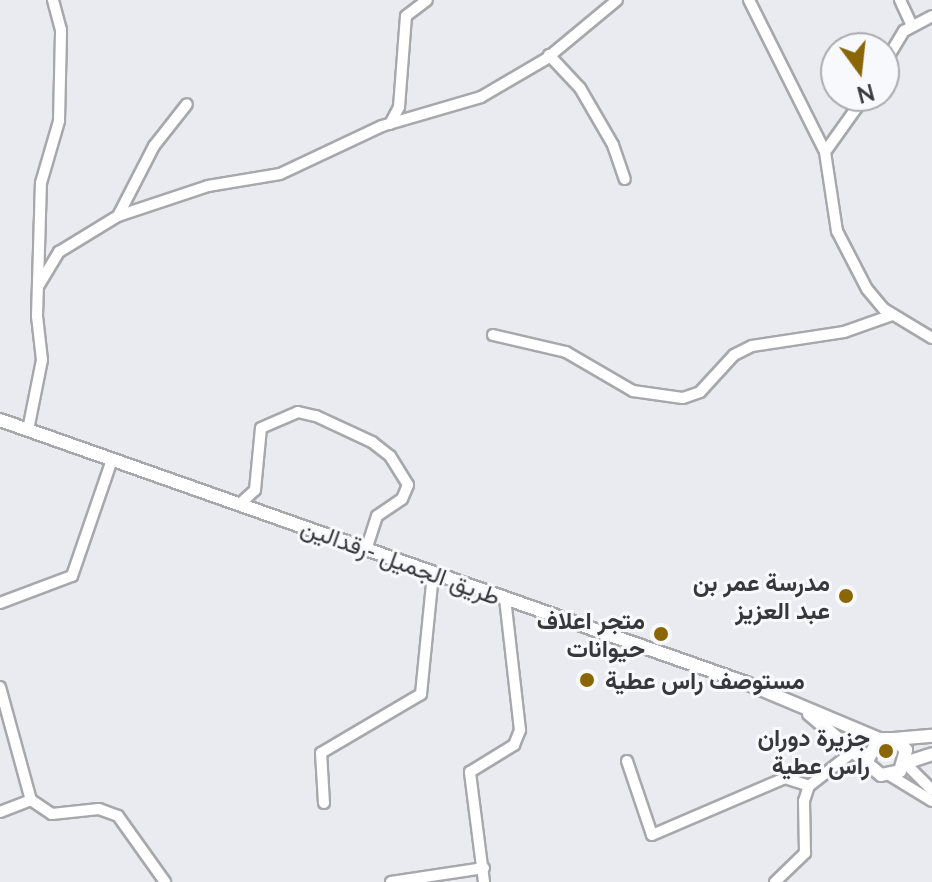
<!DOCTYPE html>
<html>
<head>
<meta charset="utf-8">
<style>
	body { margin:0 }
	#map { position:relative; width:932px; height:882px; overflow:hidden; background:#eaebf0; font-family:Lato,Vazirmatn,sans-serif }
	div>[style] { position:absolute }
	.roads { filter:drop-shadow(2px 0 #a7a8ac) drop-shadow(-2px 0 #a7a8ac) drop-shadow(0 2px #a7a8ac) drop-shadow(0 -2px #a7a8ac) }
	.minor>* { height:10px; margin:-5px; padding:0 5px; transform-origin:5px; border-radius:5px; background:#fff }
	.major>* { height:12px; margin:-6px; padding:0 6px; transform-origin:6px; border-radius:6px; background:#fff }
	.dots>* { width:22px; height:22px; translate:-50% -50%; box-sizing:border-box; border:4px solid #f7f9fd; border-radius:50% }
	span { translate:-50% -50%; white-space:nowrap; text-align:center; line-height:1.15; -webkit-text-stroke:6px #f7f9fd; paint-order:stroke }
	.street-label { font-size:24px; color:#38383a }
	.poi-label { font-size:24px; color:#38383a; font-weight:700 }
	.right { translate:-100% -50%; text-align:right }
	.left { translate:0 -50%; text-align:left }
	.north { position:absolute; left:820px; top:32px; width:80px; height:80px; box-sizing:border-box; background:#f7f9fd; border:2px solid #abacaf; border-radius:50%; rotate:165deg; font-size:22px; font-weight:700; line-height:32px; text-align:center; color:#38383a }
	.north::after { content:''; display:block; margin:auto; width:28px; height:36px; background:#8b6606; clip-path:polygon(50% 0,100% 100%,50% 72%,0 100%) }
</style>
</head>
<body>
<div id="map">
	<div class="roads">
		<div class="minor">
			<div style="left:749px;top:0;width:170px;rotate:63.4deg"></div>
			<div style="left:825px;top:152px;width:80px;rotate:81.4deg"></div>
			<div style="left:837px;top:231px;width:65px;rotate:62.7deg"></div>
			<div style="left:867px;top:289px;width:26px;rotate:50deg"></div>
			<div style="left:884px;top:309px;width:56px;rotate:31.1deg"></div>
			<div style="left:900px;top:0;width:26px;rotate:65deg"></div>
			<div style="left:549px;top:55px;width:45px;rotate:46.8deg"></div>
			<div style="left:580px;top:88px;width:66px;rotate:59.9deg"></div>
			<div style="left:613px;top:145px;width:36px;rotate:71deg"></div>
			<div style="left:884px;top:64px;width:39px;rotate:-59deg"></div>
			<div style="left:904px;top:31px;width:32px;rotate:-28deg"></div>
			<div style="left:390px;top:124px;width:19px;rotate:-62deg"></div>
			<div style="left:399px;top:107px;width:91px;rotate:-85.6deg"></div>
			<div style="left:406px;top:16px;width:26px;rotate:-37deg"></div>
			<div style="left:825px;top:152px;width:69px;rotate:-54.5deg"></div>
			<div style="left:118px;top:216px;width:79px;rotate:-62.8deg"></div>
			<div style="left:154px;top:146px;width:53px;rotate:-51.8deg"></div>
			<div style="left:39px;top:285px;width:39px;rotate:-59deg"></div>
			<div style="left:59px;top:252px;width:69px;rotate:-31.4deg"></div>
			<div style="left:118px;top:216px;width:95px;rotate:-18.4deg"></div>
			<div style="left:208px;top:186px;width:73px;rotate:-9.5deg"></div>
			<div style="left:280px;top:174px;width:113px;rotate:-25.2deg"></div>
			<div style="left:382px;top:126px;width:103px;rotate:-16.3deg"></div>
			<div style="left:481px;top:97px;width:75px;rotate:-30.3deg"></div>
			<div style="left:546px;top:59px;width:92px;rotate:-39.7deg"></div>
			<div style="left:493px;top:335px;width:75px;rotate:13.1deg"></div>
			<div style="left:566px;top:352px;width:78px;rotate:30.2deg"></div>
			<div style="left:633px;top:391px;width:50px;rotate:8deg"></div>
			<div style="left:683px;top:398px;width:18px;rotate:-19deg"></div>
			<div style="left:700px;top:392px;width:50px;rotate:-47.4deg"></div>
			<div style="left:734px;top:355px;width:20px;rotate:-27deg"></div>
			<div style="left:752px;top:346px;width:93px;rotate:-8.7deg"></div>
			<div style="left:844px;top:332px;width:51px;rotate:-19.5deg"></div>
			<div style="left:28px;top:430px;width:71px;rotate:-78.7deg"></div>
			<div style="left:42px;top:360px;width:44px;rotate:-96.5deg"></div>
			<div style="left:37px;top:316px;width:133px;rotate:-88.3deg"></div>
			<div style="left:41px;top:183px;width:65px;rotate:-73.8deg"></div>
			<div style="left:59px;top:121px;width:91px;rotate:-88.7deg"></div>
			<div style="left:61px;top:30px;width:31px;rotate:-105deg"></div>
			<div style="left:241px;top:503px;width:19px;rotate:-43deg"></div>
			<div style="left:255px;top:490px;width:62px;rotate:-84.5deg"></div>
			<div style="left:261px;top:428px;width:40px;rotate:-23.4deg"></div>
			<div style="left:298px;top:412px;width:18px;rotate:13deg"></div>
			<div style="left:316px;top:416px;width:62px;rotate:24.9deg"></div>
			<div style="left:372px;top:442px;width:23px;rotate:38deg"></div>
			<div style="left:390px;top:456px;width:34px;rotate:58deg"></div>
			<div style="left:408px;top:485px;width:15px;rotate:113deg"></div>
			<div style="left:402px;top:499px;width:30px;rotate:146deg"></div>
			<div style="left:377px;top:516px;width:36px;rotate:108deg"></div>
			<div style="left:0;top:603px;width:77px;rotate:-20.6deg"></div>
			<div style="left:72px;top:576px;width:123px;rotate:-71deg"></div>
			<div style="left:0;top:687px;width:117px;rotate:74.7deg"></div>
			<div style="left:31px;top:800px;width:25px;rotate:34deg"></div>
			<div style="left:52px;top:814px;width:47px;rotate:-6.1deg"></div>
			<div style="left:99px;top:809px;width:20px;rotate:20deg"></div>
			<div style="left:118px;top:816px;width:81px;rotate:54.5deg"></div>
			<div style="left:627px;top:761px;width:78px;rotate:71.3deg"></div>
			<div style="left:652px;top:835px;width:145px;rotate:-23.2deg"></div>
			<div style="left:785px;top:778px;width:25px;rotate:18deg"></div>
			<div style="left:905px;top:763px;width:38px;rotate:45deg"></div>
			<div style="left:891px;top:776px;width:48px;rotate:31.4deg"></div>
			<div style="left:324px;top:803px;width:50px;rotate:-93.4deg"></div>
			<div style="left:321px;top:753px;width:116px;rotate:-30.5deg"></div>
			<div style="left:421px;top:694px;width:122px;rotate:-84.3deg"></div>
			<div style="left:0;top:812px;width:33px;rotate:-21deg"></div>
			<div style="left:391px;top:882px;width:94px;rotate:-8.6deg"></div>
			<div style="left:484px;top:882px;width:111px;rotate:-97.3deg"></div>
			<div style="left:470px;top:772px;width:52px;rotate:-31.5deg"></div>
			<div style="left:514px;top:745px;width:16px;rotate:-68deg"></div>
			<div style="left:520px;top:730px;width:133px;rotate:-96.5deg"></div>
			<div style="left:775px;top:882px;width:42px;rotate:-44deg"></div>
			<div style="left:805px;top:853px;width:52px;rotate:-91.1deg"></div>
			<div style="left:804px;top:801px;width:16px;rotate:-72deg"></div>
			<div style="left:809px;top:786px;width:58px;rotate:-38deg"></div>
		</div>
		<div class="major">
			<div style="left:0;top:420px;width:791px;rotate:19.42deg"></div>
			<div style="left:746px;top:683px;width:144px;rotate:22.8deg"></div>
			<div style="left:809px;top:714px;width:94px;rotate:40.3deg"></div>
			<div style="left:881px;top:775px;width:19px;rotate:-12deg"></div>
			<div style="left:900px;top:771px;width:22px;rotate:-74deg"></div>
			<div style="left:906px;top:750px;width:16px;rotate:-137deg"></div>
			<div style="left:894px;top:739px;width:15px;rotate:180deg"></div>
			<div style="left:879px;top:739px;width:23px;rotate:119deg"></div>
			<div style="left:894px;top:739px;width:38px;rotate:-5deg"></div>
			<div style="left:905px;top:763px;width:28px;rotate:-18deg"></div>
		</div>
	</div>
	<div class="dots">
		<div style="left:846px;top:596px;background:#8b6606"></div>
		<div style="left:661px;top:634px;background:#8b6606"></div>
		<div style="left:587px;top:680px;background:#8b6606"></div>
		<div style="left:886px;top:751px;background:#8b6606"></div>
	</div>
	<div class="street-label">
		<span style="left:401px;top:561px;rotate:20deg">طريق الجميل -رقدالين</span>
	</div>
	<div class="poi-label">
		<span class="right" style="left:830px;top:596px">مدرسة عمر بن<br>عبد العزيز</span>
		<span class="right" style="left:645px;top:634px">متجر اعلاف<br>حيوانات</span>
		<span class="left" style="left:605px;top:680px">مستوصف راس عطية</span>
		<span class="right" style="left:870px;top:751px">جزيرة دوران<br>راس عطية</span>
	</div>
	<div class="north">N</div>
</div>
</body>
</html>
